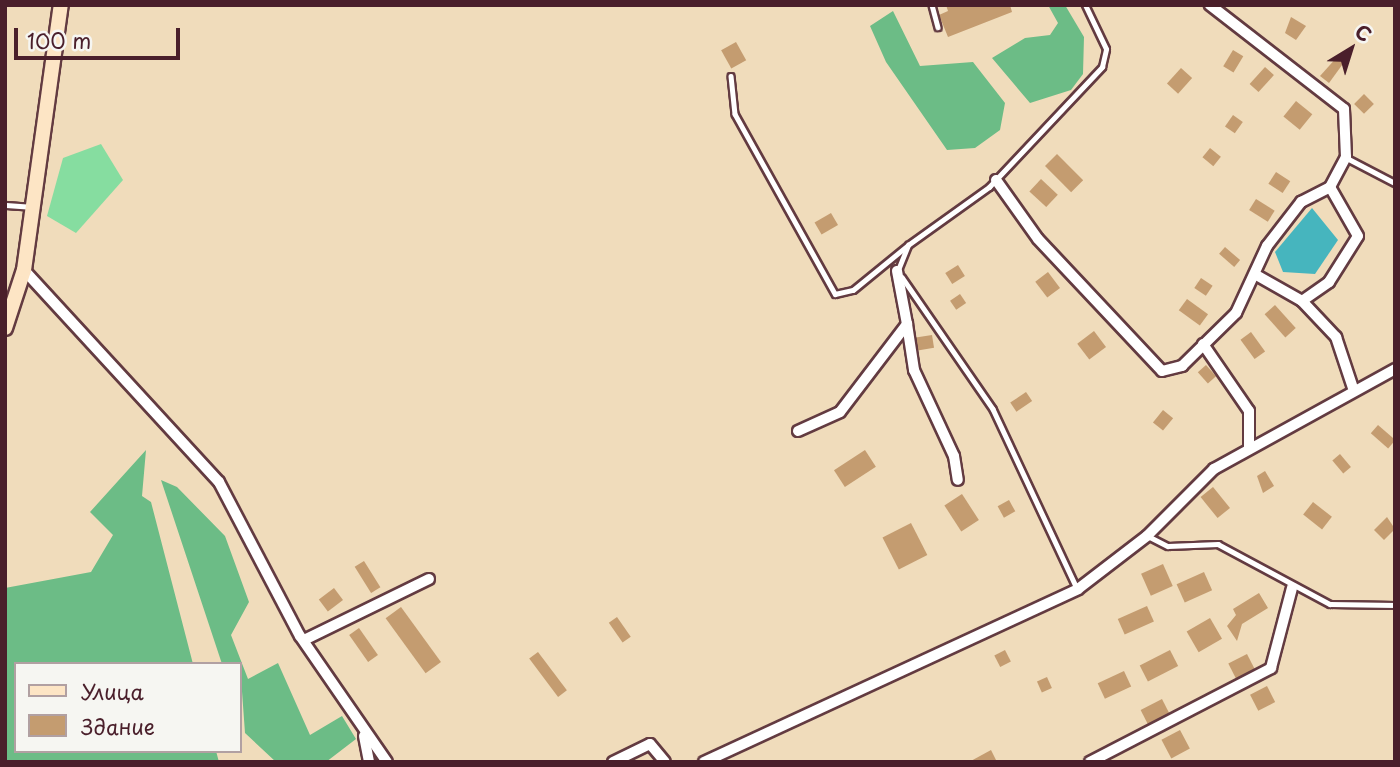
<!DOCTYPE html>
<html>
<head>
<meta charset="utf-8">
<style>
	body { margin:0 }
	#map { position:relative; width:1400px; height:767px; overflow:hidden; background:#f0dcbb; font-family:"Playpen Sans",sans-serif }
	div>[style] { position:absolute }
	.green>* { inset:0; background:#86dda0 }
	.forest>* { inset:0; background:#6cbc86 }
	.water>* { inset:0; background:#46b5be }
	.building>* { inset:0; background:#c49c70; transform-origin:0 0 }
	.roads { filter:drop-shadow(2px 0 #633b41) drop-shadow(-2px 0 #633b41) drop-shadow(0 2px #633b41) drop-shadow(0 -2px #633b41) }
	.lane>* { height:4.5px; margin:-2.25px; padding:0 2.25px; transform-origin:2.25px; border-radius:2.25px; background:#fff }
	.street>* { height:10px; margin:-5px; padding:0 5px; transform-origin:5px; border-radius:5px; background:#fff }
	.secondary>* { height:14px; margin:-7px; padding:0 7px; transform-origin:7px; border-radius:7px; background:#fde5c5 }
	span { translate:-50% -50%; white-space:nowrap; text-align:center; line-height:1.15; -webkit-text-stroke:7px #f6f6f2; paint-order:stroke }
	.frame { position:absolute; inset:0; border:7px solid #4a1f2b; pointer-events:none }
	.legend { position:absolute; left:14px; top:662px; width:228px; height:91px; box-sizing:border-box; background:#f6f6f2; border:2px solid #b1a0a2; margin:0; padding:9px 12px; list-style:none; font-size:21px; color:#4a1f2b }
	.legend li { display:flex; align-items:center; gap:14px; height:35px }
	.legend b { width:35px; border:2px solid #b1a0a2 }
	.north { position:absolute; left:1316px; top:14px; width:70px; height:70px; -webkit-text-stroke:5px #f6f6f2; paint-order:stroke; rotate:38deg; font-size:19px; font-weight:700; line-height:28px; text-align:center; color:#4a1f2b }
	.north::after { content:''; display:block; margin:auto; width:24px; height:32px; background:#4a1f2b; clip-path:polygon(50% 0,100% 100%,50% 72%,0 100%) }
	.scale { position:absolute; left:14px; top:28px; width:166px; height:32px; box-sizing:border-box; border:4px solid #4a1f2b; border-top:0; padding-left:9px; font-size:21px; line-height:24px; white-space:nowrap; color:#4a1f2b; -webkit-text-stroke:5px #f6f6f2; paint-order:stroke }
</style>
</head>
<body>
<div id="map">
	<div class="green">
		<div style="clip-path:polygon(101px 144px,123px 180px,76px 233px,47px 216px,63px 158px)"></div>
	</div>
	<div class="forest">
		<div style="clip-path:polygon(1048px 5px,1065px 5px,1084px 37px,1083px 74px,1071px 90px,1030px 103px,992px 58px,1025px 38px,1050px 35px,1058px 23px)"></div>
		<div style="clip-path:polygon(893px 11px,920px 66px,973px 62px,1005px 103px,1000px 130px,975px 148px,947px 150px,886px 62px,870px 26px)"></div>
		<div style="clip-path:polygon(146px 450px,142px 496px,151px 502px,193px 664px,16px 664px,16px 751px,216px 751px,219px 762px,5px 762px,5px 588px,91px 572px,113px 535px,90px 512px)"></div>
		<div style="clip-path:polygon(161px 480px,177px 487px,225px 536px,249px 602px,231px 635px,248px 679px,278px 663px,310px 735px,342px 716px,356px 739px,326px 762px,276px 762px,245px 733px,240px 664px,222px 664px)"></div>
	</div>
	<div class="water">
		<div style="clip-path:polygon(1312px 208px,1338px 240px,1315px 274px,1283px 272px,1275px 252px)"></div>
	</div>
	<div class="building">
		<div style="clip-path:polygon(946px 5px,1010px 5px,1012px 12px,948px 37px,939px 15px,948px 11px)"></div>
		<div style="clip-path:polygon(1291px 17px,1306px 26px,1296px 40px,1285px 33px)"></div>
		<div style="left:736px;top:42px;width:21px;height:17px;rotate:61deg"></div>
		<div style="left:1233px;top:50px;width:12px;height:19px;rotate:31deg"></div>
		<div style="clip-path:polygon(1338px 56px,1345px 61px,1329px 83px,1320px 76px)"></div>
		<div style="left:1265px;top:67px;width:12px;height:23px;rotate:42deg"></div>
		<div style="left:1181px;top:68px;width:15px;height:21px;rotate:42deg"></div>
		<div style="left:1364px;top:94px;width:14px;height:14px;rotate:45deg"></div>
		<div style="left:1296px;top:101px;width:21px;height:20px;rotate:39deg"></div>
		<div style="left:1233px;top:115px;width:12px;height:14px;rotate:35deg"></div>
		<div style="left:1210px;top:148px;width:14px;height:12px;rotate:39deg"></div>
		<div style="left:1057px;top:154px;width:37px;height:17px;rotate:45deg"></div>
		<div style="left:1276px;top:172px;width:17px;height:14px;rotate:33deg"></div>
		<div style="left:1041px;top:179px;width:23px;height:17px;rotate:43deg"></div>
		<div style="left:1256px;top:199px;width:22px;height:13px;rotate:32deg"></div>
		<div style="left:831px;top:213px;width:14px;height:19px;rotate:60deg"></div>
		<div style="left:1225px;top:247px;width:20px;height:9px;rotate:41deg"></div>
		<div style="left:958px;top:265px;width:13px;height:15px;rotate:58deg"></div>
		<div style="left:1048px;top:272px;width:20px;height:16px;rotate:53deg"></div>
		<div style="left:1201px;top:278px;width:14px;height:12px;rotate:34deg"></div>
		<div style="left:960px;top:294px;width:11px;height:12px;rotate:56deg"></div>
		<div style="left:1187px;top:299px;width:26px;height:14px;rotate:36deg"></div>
		<div style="left:1275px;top:305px;width:31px;height:14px;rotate:48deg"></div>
		<div style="left:1094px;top:331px;width:20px;height:21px;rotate:53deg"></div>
		<div style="left:1251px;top:332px;width:24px;height:13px;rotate:54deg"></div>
		<div style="left:932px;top:335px;width:13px;height:18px;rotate:81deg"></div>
		<div style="left:1206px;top:365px;width:15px;height:11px;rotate:48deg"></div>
		<div style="left:1026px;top:392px;width:11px;height:19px;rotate:56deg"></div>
		<div style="left:1163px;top:410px;width:13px;height:16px;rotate:39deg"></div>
		<div style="left:1378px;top:425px;width:23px;height:11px;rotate:41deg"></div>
		<div style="left:865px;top:450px;width:20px;height:37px;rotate:57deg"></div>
		<div style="left:1340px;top:454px;width:17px;height:10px;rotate:50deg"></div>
		<div style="clip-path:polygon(1265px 471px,1274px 486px,1263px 493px,1257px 476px)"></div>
		<div style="left:1213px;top:487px;width:27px;height:16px;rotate:51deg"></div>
		<div style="left:962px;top:494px;width:31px;height:21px;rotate:57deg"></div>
		<div style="left:1009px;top:500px;width:13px;height:13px;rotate:61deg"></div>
		<div style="left:1313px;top:502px;width:24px;height:16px;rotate:38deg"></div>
		<div style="clip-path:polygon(1387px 517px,1395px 529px,1384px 540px,1374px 530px)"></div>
		<div style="left:911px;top:523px;width:36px;height:32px;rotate:63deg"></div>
		<div style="left:364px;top:561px;width:31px;height:11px;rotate:58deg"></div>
		<div style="left:1163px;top:564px;width:24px;height:24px;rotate:66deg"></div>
		<div style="left:1204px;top:572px;width:20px;height:30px;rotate:66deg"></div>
		<div style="left:334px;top:588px;width:15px;height:19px;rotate:53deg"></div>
		<div style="clip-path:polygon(1259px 593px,1268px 608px,1242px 624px,1237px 641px,1227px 626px,1236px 615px,1233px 609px)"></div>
		<div style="left:1147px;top:606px;width:17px;height:32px;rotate:66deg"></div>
		<div style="left:401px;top:607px;width:68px;height:19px;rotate:54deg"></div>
		<div style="left:617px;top:617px;width:24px;height:10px;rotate:55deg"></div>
		<div style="left:1210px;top:618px;width:24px;height:27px;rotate:60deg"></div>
		<div style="left:359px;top:628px;width:33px;height:12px;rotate:55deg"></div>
		<div style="left:1005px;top:650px;width:13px;height:12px;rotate:63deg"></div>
		<div style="left:1170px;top:650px;width:18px;height:34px;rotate:63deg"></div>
		<div style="left:538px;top:652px;width:48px;height:11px;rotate:53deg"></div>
		<div style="left:1247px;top:654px;width:18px;height:21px;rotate:63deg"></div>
		<div style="left:1124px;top:671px;width:17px;height:29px;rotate:65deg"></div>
		<div style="left:1047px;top:677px;width:12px;height:11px;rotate:66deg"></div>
		<div style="left:1267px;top:686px;width:18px;height:19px;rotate:63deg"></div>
		<div style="left:1162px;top:699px;width:16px;height:24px;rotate:63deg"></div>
		<div style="left:1180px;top:730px;width:21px;height:21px;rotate:62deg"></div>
		<div style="clip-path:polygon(991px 750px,997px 762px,969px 762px)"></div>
	</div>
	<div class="roads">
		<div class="lane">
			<div style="left:932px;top:5px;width:23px;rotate:75deg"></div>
			<div style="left:731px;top:76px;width:38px;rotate:84deg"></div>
			<div style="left:735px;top:114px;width:206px;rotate:60.9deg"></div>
			<div style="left:835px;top:294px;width:18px;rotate:-13deg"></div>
			<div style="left:853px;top:290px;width:70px;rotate:-39.2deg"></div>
			<div style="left:1347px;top:158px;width:54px;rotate:27.5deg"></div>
			<div style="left:5px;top:205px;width:26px;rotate:4deg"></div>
			<div style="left:898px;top:270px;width:27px;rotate:-68deg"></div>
			<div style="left:908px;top:245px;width:100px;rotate:-35.6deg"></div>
			<div style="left:989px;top:187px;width:165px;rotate:-46.7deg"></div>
			<div style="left:1102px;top:67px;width:18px;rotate:-77deg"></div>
			<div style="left:1106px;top:49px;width:49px;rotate:-115.5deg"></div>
			<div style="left:902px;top:277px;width:160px;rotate:55.4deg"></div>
			<div style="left:993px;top:409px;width:198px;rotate:64.9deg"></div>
			<div style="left:1148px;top:536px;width:22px;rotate:27deg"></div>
			<div style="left:1168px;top:546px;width:50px;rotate:-2.3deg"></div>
			<div style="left:1218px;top:544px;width:127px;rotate:28.2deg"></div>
			<div style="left:1330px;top:604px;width:65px;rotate:0.9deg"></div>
		</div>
		<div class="street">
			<div style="left:996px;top:180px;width:72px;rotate:54.6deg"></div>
			<div style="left:1038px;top:239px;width:181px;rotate:46.8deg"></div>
			<div style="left:1162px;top:371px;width:21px;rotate:-14deg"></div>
			<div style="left:1182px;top:366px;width:76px;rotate:-44.5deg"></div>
			<div style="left:1236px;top:313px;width:74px;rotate:-65.2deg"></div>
			<div style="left:1267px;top:246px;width:56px;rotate:-52.3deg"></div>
			<div style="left:1301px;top:202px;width:33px;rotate:-27deg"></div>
			<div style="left:1330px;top:187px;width:34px;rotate:-62deg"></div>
			<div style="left:1346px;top:157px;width:48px;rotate:-92.4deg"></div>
			<div style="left:1344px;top:109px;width:170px;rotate:-142.2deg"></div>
			<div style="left:24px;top:270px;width:288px;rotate:47.4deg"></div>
			<div style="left:219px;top:482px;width:174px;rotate:62.3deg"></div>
			<div style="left:300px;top:636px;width:153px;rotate:55.4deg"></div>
			<div style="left:1258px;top:276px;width:51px;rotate:29.6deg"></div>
			<div style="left:1302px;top:301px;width:33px;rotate:-35deg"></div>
			<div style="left:1329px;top:282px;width:54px;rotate:-57.8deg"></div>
			<div style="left:1358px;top:236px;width:56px;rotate:-119.7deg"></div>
			<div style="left:1302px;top:301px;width:50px;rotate:46.6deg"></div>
			<div style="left:1336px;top:337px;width:54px;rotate:71.6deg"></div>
			<div style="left:907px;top:324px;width:47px;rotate:81.3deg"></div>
			<div style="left:914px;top:370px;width:95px;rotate:65.1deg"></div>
			<div style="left:954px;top:456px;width:24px;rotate:81deg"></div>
			<div style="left:1203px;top:344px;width:81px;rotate:55.5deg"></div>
			<div style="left:1249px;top:411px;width:38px;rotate:90deg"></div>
			<div style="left:798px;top:431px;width:46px;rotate:-24.3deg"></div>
			<div style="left:840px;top:412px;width:111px;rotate:-52.7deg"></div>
			<div style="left:907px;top:324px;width:54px;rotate:-100.7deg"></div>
			<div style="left:304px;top:640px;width:139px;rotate:-26deg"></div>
			<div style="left:364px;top:736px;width:26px;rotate:79deg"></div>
			<div style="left:613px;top:762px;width:41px;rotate:-25.9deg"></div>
			<div style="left:650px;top:744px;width:23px;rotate:50deg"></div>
			<div style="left:704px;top:762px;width:412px;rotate:-24.8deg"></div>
			<div style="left:1078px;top:589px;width:87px;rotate:-37.5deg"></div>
			<div style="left:1147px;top:536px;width:95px;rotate:-45deg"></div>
			<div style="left:1214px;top:469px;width:207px;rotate:-28.9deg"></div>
			<div style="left:1090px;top:762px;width:204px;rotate:-27.4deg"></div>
			<div style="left:1271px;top:668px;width:83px;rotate:-75.3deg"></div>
		</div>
		<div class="secondary">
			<div style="left:5px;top:328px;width:61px;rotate:-71.9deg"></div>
			<div style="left:24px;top:270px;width:268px;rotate:-82.1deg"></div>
		</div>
	</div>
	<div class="frame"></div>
	<ul class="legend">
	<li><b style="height:9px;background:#fde5c5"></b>Улица</li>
	<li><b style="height:19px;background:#c49c70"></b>Здание</li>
	</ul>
	<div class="north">С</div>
	<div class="scale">100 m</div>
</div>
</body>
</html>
